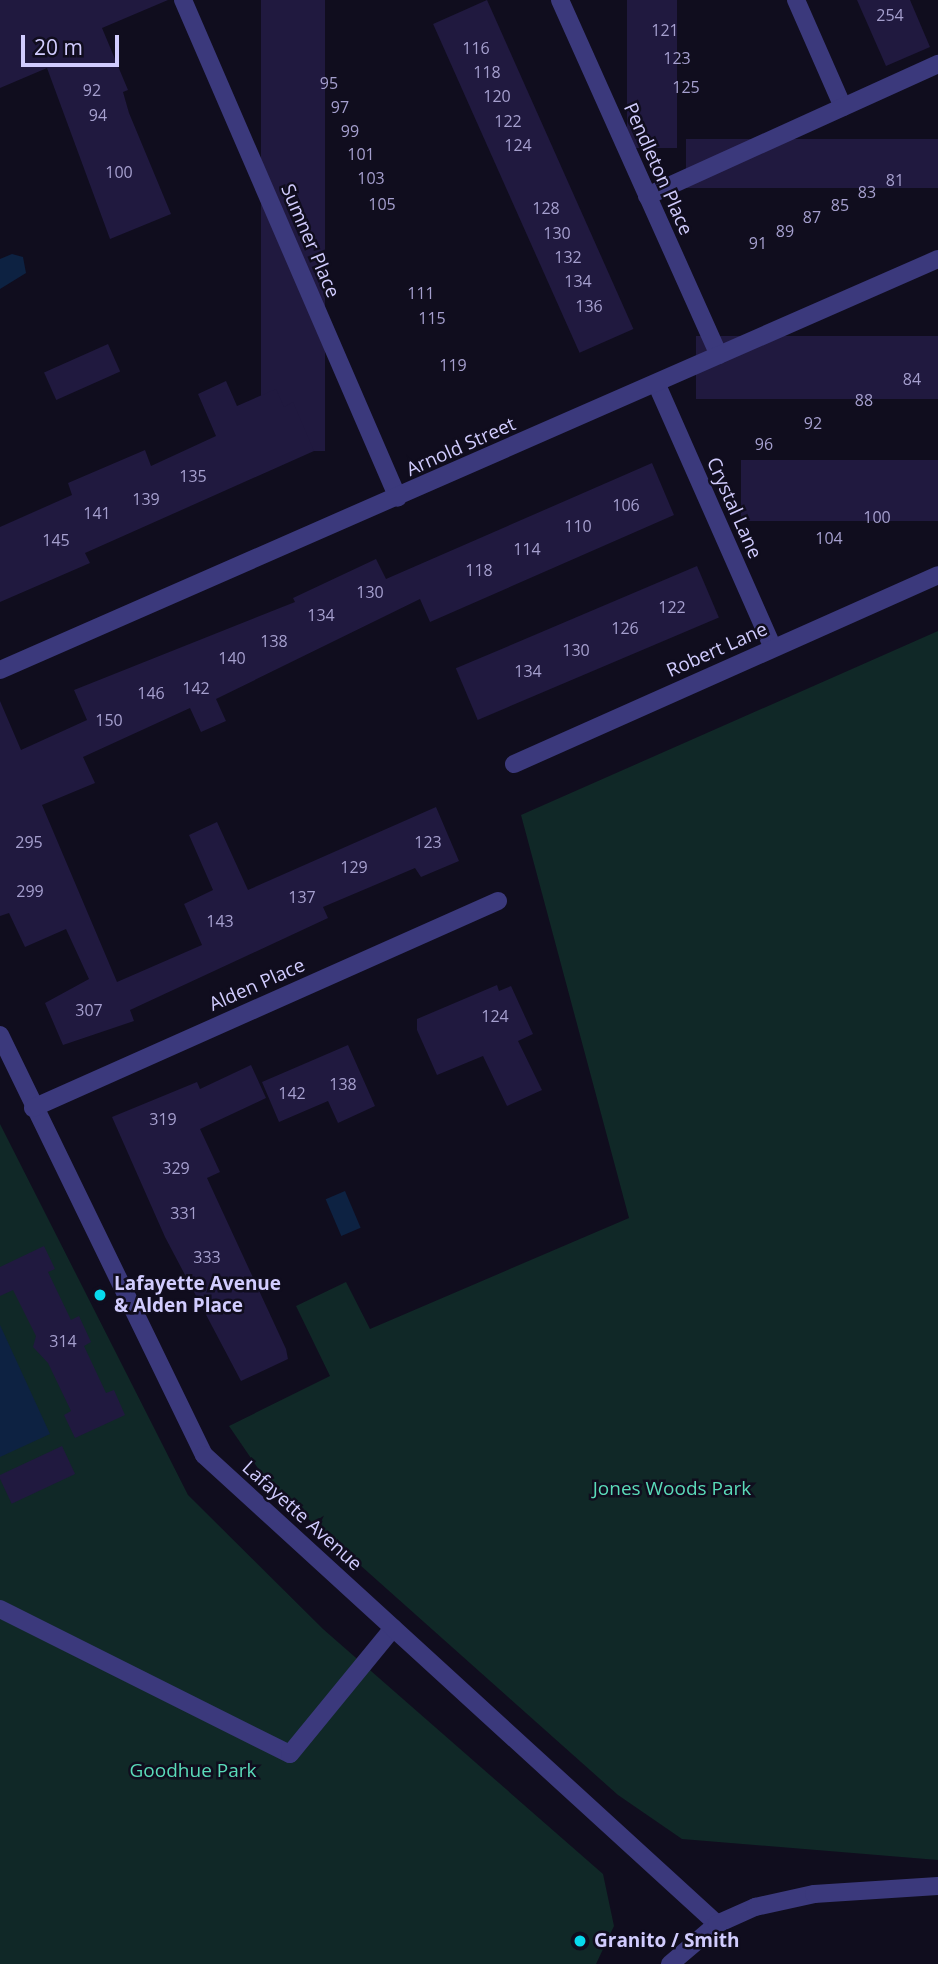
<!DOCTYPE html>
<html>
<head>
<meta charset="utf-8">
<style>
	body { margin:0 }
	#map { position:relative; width:938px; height:1964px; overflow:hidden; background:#100d1e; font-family:"Open Sans",sans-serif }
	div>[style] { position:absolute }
	.green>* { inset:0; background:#102827 }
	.water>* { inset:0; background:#0d2242; transform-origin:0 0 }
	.building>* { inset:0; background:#20193f; transform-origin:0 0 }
	.service>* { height:18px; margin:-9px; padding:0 9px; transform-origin:9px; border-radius:9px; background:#3b397c }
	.minor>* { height:18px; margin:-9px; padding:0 9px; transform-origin:9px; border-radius:9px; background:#3b397c }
	.dots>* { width:19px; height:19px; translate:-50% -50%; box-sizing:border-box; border:4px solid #100d1e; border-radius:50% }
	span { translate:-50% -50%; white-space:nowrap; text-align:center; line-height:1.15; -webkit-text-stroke:5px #100d1e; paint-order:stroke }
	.number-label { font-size:16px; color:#a59fce }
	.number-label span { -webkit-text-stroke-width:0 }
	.street-label { font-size:19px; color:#d1ccfe }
	.poi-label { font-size:19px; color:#d1ccfe; font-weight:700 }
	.left { translate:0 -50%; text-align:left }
	.park-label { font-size:19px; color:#5adbb9 }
	.scale { position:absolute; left:21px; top:35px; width:98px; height:32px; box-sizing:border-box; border:4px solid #d1ccfe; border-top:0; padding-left:9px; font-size:21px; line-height:24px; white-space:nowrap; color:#d1ccfe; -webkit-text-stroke:5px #100d1e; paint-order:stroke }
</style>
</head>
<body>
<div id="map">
	<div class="green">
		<div style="clip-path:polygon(938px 631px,938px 1860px,682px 1839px,618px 1795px,268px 1483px,229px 1426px,330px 1376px,296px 1306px,346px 1282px,370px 1329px,629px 1218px,521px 815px)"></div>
		<div style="clip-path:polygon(0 1124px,188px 1495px,323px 1629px,603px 1874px,614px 1926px,596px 1964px,0 1964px)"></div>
	</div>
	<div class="water">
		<div style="clip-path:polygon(12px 254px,23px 257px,26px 273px,0 289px,0 259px)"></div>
		<div style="left:345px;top:1191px;width:40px;height:21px;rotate:67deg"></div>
		<div style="clip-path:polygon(0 1325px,50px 1434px,0 1457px)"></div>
	</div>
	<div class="building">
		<div style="clip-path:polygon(0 0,168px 0,102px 28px,128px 90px,123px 92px,129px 113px,171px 214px,110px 239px,47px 68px,0 88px)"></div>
		<div style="left:261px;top:0;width:64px;height:451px"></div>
		<div style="left:487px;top:0;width:360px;height:59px;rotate:66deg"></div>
		<div style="left:627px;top:0;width:50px;height:148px"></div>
		<div style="clip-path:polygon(857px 0,910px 0,930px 47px,886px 66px)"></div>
		<div style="left:938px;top:139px;width:49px;height:252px;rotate:90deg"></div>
		<div style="left:938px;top:336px;width:63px;height:242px;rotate:90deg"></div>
		<div style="left:108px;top:344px;width:30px;height:70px;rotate:66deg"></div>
		<div style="clip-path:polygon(226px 381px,237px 406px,276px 389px,284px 407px,293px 402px,314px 451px,85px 553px,90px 563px,0 602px,0 527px,72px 495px,68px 483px,145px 450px,151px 466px,216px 436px,198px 394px)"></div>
		<div style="left:938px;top:460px;width:61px;height:197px;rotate:90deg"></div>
		<div style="clip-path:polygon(652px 463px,674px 515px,430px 622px,420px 599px,216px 699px,226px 721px,201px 732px,190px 708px,83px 757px,95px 783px,42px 805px,117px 982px,202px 945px,184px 904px,213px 890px,189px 835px,217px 822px,248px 890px,436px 807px,459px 861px,421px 877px,415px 868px,323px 907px,328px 918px,130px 1010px,134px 1021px,63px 1045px,45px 1003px,89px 979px,66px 929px,25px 947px,9px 913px,0 916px,0 701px,21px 750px,87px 720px,74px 690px,295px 602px,293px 598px,376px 559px,386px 579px)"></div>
		<div style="left:697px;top:566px;width:56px;height:262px;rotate:67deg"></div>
		<div style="clip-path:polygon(497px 985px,499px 991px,511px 986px,533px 1034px,518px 1041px,542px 1090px,507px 1106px,483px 1056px,437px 1075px,417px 1030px,417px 1019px)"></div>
		<div style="clip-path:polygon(348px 1045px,375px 1106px,338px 1123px,328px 1101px,279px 1122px,262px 1082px)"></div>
		<div style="clip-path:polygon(251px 1065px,266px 1098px,200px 1129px,220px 1172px,207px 1178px,286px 1349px,288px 1359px,241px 1381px,165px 1237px,112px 1117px,197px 1082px,200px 1089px)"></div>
		<div style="clip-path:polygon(44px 1246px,55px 1269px,48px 1272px,71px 1320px,79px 1316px,91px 1342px,84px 1346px,106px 1393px,114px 1390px,125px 1415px,75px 1438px,64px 1415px,71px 1411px,48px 1363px,33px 1347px,36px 1336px,13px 1290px,0 1296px,0 1267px)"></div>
		<div style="left:62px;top:1446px;width:31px;height:70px;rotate:65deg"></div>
	</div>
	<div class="service">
		<div style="left:796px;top:0;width:117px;rotate:66.3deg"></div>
		<div style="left:647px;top:196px;width:320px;rotate:-24.4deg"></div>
		<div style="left:0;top:1609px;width:324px;rotate:26.6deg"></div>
		<div style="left:290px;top:1754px;width:163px;rotate:-50.7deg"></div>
	</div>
	<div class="minor">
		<div style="left:183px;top:0;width:542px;rotate:66.65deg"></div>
		<div style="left:560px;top:0;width:389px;rotate:65.9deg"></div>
		<div style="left:657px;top:385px;width:287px;rotate:66.2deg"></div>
		<div style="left:0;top:670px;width:1024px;rotate:-23.66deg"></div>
		<div style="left:514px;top:764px;width:464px;rotate:-24deg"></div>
		<div style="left:0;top:1035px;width:467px;rotate:64.1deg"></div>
		<div style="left:204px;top:1455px;width:695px;rotate:42.43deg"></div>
		<div style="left:33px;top:1108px;width:509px;rotate:-24deg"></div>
		<div style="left:670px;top:1964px;width:62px;rotate:-40.4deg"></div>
		<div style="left:717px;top:1924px;width:42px;rotate:-24.1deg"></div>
		<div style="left:755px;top:1907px;width:60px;rotate:-12.4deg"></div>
		<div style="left:814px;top:1894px;width:124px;rotate:-3.7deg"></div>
	</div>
	<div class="dots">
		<div style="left:100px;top:1295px;background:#07daee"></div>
		<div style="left:580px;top:1941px;background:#07daee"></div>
	</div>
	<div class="number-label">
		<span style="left:890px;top:15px">254</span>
		<span style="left:665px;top:30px">121</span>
		<span style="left:476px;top:48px">116</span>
		<span style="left:677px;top:58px">123</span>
		<span style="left:487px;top:72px">118</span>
		<span style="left:329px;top:83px">95</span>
		<span style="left:686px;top:87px">125</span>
		<span style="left:92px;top:90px">92</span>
		<span style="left:497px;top:96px">120</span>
		<span style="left:340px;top:107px">97</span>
		<span style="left:98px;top:115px">94</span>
		<span style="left:508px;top:121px">122</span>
		<span style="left:350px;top:131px">99</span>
		<span style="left:518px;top:145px">124</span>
		<span style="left:361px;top:154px">101</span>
		<span style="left:119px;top:172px">100</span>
		<span style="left:371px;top:178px">103</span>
		<span style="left:895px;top:180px">81</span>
		<span style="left:867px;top:192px">83</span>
		<span style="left:382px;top:204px">105</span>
		<span style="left:840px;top:205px">85</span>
		<span style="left:546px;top:208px">128</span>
		<span style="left:812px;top:217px">87</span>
		<span style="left:785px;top:231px">89</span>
		<span style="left:557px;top:233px">130</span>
		<span style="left:758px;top:243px">91</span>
		<span style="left:568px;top:257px">132</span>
		<span style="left:578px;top:281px">134</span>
		<span style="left:421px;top:293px">111</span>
		<span style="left:589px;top:306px">136</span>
		<span style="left:432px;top:318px">115</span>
		<span style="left:453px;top:365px">119</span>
		<span style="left:912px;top:379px">84</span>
		<span style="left:864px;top:400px">88</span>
		<span style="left:813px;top:423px">92</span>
		<span style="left:764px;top:444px">96</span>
		<span style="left:193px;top:476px">135</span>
		<span style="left:146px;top:499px">139</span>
		<span style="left:626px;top:505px">106</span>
		<span style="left:97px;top:513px">141</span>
		<span style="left:877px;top:517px">100</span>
		<span style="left:578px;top:526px">110</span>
		<span style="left:829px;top:538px">104</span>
		<span style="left:56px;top:540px">145</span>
		<span style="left:527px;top:549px">114</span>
		<span style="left:479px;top:570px">118</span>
		<span style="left:370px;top:592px">130</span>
		<span style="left:672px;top:607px">122</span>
		<span style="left:321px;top:615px">134</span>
		<span style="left:625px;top:628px">126</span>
		<span style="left:274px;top:641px">138</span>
		<span style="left:576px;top:650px">130</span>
		<span style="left:232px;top:658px">140</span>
		<span style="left:528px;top:671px">134</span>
		<span style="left:196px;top:688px">142</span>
		<span style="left:151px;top:693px">146</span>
		<span style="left:109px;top:720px">150</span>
		<span style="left:29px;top:842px">295</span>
		<span style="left:428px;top:842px">123</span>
		<span style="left:354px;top:867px">129</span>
		<span style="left:30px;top:891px">299</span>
		<span style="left:302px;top:897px">137</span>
		<span style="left:220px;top:921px">143</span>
		<span style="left:89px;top:1010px">307</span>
		<span style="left:495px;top:1016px">124</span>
		<span style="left:343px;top:1084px">138</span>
		<span style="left:292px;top:1093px">142</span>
		<span style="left:163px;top:1119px">319</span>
		<span style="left:176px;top:1168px">329</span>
		<span style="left:184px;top:1213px">331</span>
		<span style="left:207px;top:1257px">333</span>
		<span style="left:63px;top:1341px">314</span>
	</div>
	<div class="street-label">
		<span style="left:658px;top:169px;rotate:66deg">Pendleton Place</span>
		<span style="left:310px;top:241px;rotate:67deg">Sumner Place</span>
		<span style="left:461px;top:447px;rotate:-24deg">Arnold Street</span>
		<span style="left:734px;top:508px;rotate:66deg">Crystal Lane</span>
		<span style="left:717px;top:650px;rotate:-24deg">Robert Lane</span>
		<span style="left:257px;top:985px;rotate:-24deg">Alden Place</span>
		<span style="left:302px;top:1516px;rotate:42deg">Lafayette Avenue</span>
	</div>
	<div class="poi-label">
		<span class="left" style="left:114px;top:1295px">Lafayette Avenue<br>&amp; Alden Place</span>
		<span class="left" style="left:594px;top:1941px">Granito / Smith</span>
	</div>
	<div class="park-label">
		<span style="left:672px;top:1489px">Jones Woods Park</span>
		<span style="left:193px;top:1771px">Goodhue Park</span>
	</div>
	<div class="scale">20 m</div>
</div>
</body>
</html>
